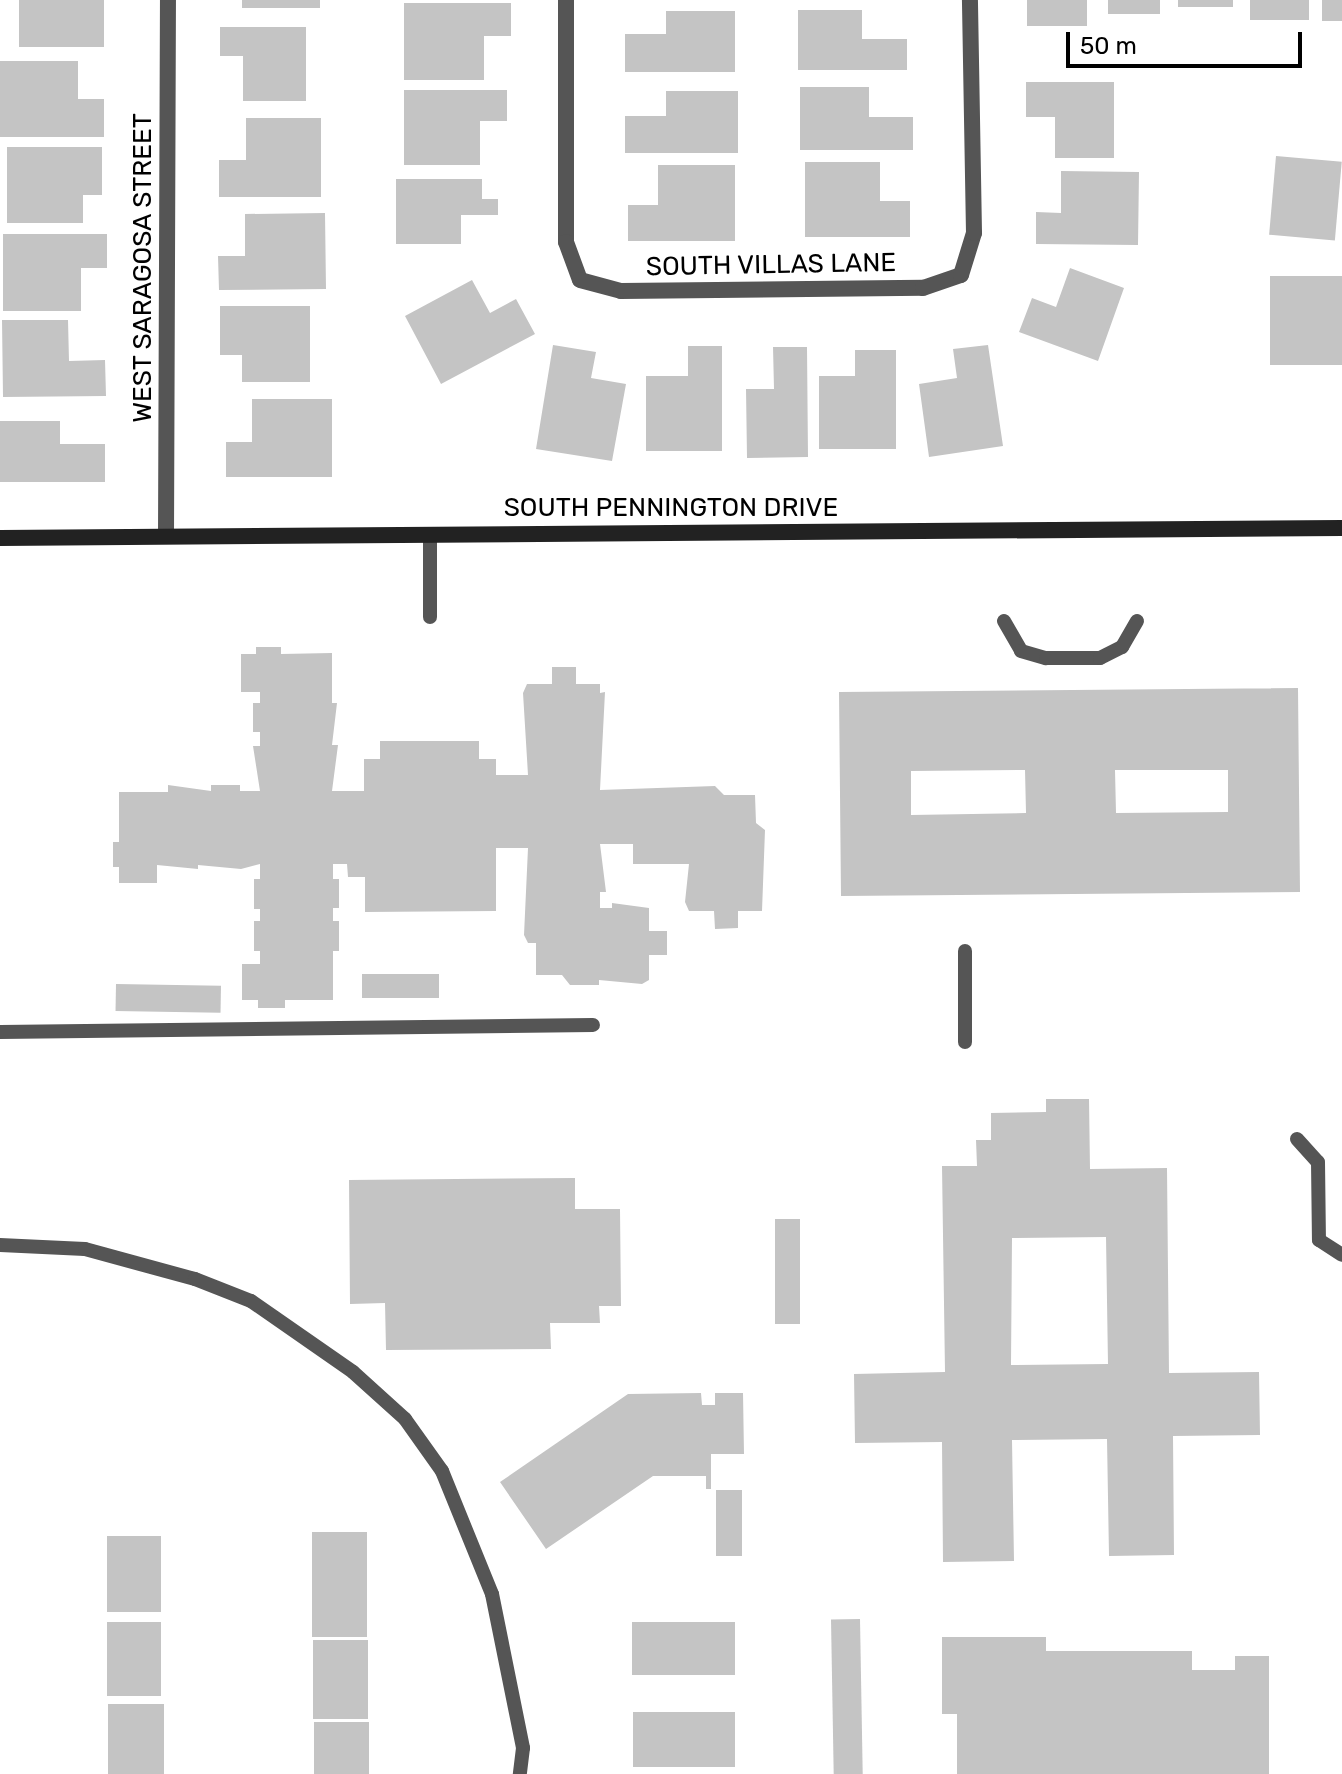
<!DOCTYPE html>
<html>
<head>
<meta charset="utf-8">
<style>
	body { margin:0 }
	#map { position:relative; width:1342px; height:1774px; overflow:hidden; background:#fff; font-family:Rubik,sans-serif }
	div>[style] { position:absolute }
	.building>* { inset:0; background:#c4c4c4; transform-origin:0 0 }
	.lane>* { height:14px; margin:-7px; padding:0 7px; transform-origin:7px; border-radius:7px; background:#555 }
	.street>* { height:16px; margin:-8px; padding:0 8px; transform-origin:8px; border-radius:8px; background:#555 }
	.secondary>* { height:16px; margin:-8px; padding:0 8px; transform-origin:8px; border-radius:8px; background:#222 }
	span { translate:-50% -50%; white-space:nowrap; text-align:center; line-height:1.15; -webkit-text-stroke:6px #fff; paint-order:stroke }
	.street-label { font-size:26px; color:#000 }
	.scale { position:absolute; left:1066px; top:32px; width:236px; height:36px; box-sizing:border-box; border:4px solid #000; border-top:0; padding-left:10px; font-size:24px; line-height:28px; white-space:nowrap; color:#000; -webkit-text-stroke:6px #fff; paint-order:stroke }
</style>
</head>
<body>
<div id="map">
	<div class="building">
		<div style="left:19px;top:0;width:85px;height:47px"></div>
		<div style="left:242px;top:0;width:78px;height:8px"></div>
		<div style="left:1027px;top:0;width:60px;height:26px"></div>
		<div style="left:1108px;top:0;width:52px;height:14px"></div>
		<div style="left:1178px;top:0;width:55px;height:7px"></div>
		<div style="left:1250px;top:0;width:59px;height:20px"></div>
		<div style="left:1322px;top:0;width:20px;height:21px"></div>
		<div style="clip-path:polygon(404px 3px,511px 3px,511px 36px,484px 36px,484px 80px,404px 80px)"></div>
		<div style="clip-path:polygon(798px 10px,862px 10px,862px 39px,907px 39px,907px 70px,798px 70px)"></div>
		<div style="clip-path:polygon(666px 11px,735px 11px,735px 72px,625px 72px,625px 34px,666px 34px)"></div>
		<div style="clip-path:polygon(220px 27px,306px 27px,306px 101px,243px 101px,243px 56px,220px 56px)"></div>
		<div style="clip-path:polygon(0 61px,78px 61px,78px 99px,104px 99px,104px 137px,0 137px)"></div>
		<div style="clip-path:polygon(1026px 82px,1114px 82px,1114px 158px,1055px 158px,1055px 117px,1026px 117px)"></div>
		<div style="clip-path:polygon(800px 87px,869px 87px,869px 117px,913px 117px,913px 150px,800px 150px)"></div>
		<div style="clip-path:polygon(404px 90px,507px 90px,507px 121px,480px 121px,480px 165px,404px 165px)"></div>
		<div style="clip-path:polygon(666px 91px,738px 91px,738px 153px,625px 153px,625px 116px,666px 116px)"></div>
		<div style="clip-path:polygon(246px 118px,321px 118px,321px 197px,219px 197px,219px 160px,246px 160px)"></div>
		<div style="clip-path:polygon(7px 147px,102px 147px,102px 195px,83px 195px,83px 223px,7px 223px)"></div>
		<div style="left:1276px;top:156px;width:66px;height:79px;rotate:5deg"></div>
		<div style="clip-path:polygon(805px 162px,880px 162px,880px 201px,910px 201px,910px 237px,805px 237px)"></div>
		<div style="clip-path:polygon(658px 165px,735px 165px,735px 241px,628px 241px,628px 205px,658px 205px)"></div>
		<div style="clip-path:polygon(1061px 171px,1139px 172px,1138px 245px,1036px 244px,1036px 212px,1061px 213px)"></div>
		<div style="clip-path:polygon(396px 179px,482px 179px,482px 199px,498px 199px,498px 215px,461px 215px,461px 244px,396px 244px)"></div>
		<div style="clip-path:polygon(325px 213px,326px 289px,219px 290px,218px 256px,245px 256px,245px 214px)"></div>
		<div style="clip-path:polygon(3px 234px,107px 234px,107px 268px,81px 268px,81px 311px,3px 311px)"></div>
		<div style="clip-path:polygon(1070px 268px,1124px 288px,1098px 361px,1019px 332px,1032px 298px,1056px 307px)"></div>
		<div style="left:1342px;top:276px;width:89px;height:72px;rotate:90deg"></div>
		<div style="clip-path:polygon(472px 280px,490px 313px,516px 299px,535px 334px,441px 384px,405px 316px)"></div>
		<div style="clip-path:polygon(220px 306px,310px 306px,310px 382px,242px 382px,242px 355px,220px 355px)"></div>
		<div style="clip-path:polygon(2px 320px,68px 320px,69px 361px,105px 360px,106px 396px,3px 397px)"></div>
		<div style="clip-path:polygon(553px 345px,596px 352px,591px 378px,626px 384px,612px 461px,536px 449px)"></div>
		<div style="clip-path:polygon(988px 345px,1003px 446px,929px 457px,919px 384px,957px 378px,953px 349px)"></div>
		<div style="clip-path:polygon(688px 346px,722px 346px,722px 451px,646px 451px,646px 376px,688px 376px)"></div>
		<div style="clip-path:polygon(773px 347px,807px 347px,808px 457px,747px 458px,746px 389px,774px 389px)"></div>
		<div style="clip-path:polygon(855px 350px,896px 350px,896px 449px,819px 449px,819px 376px,855px 376px)"></div>
		<div style="clip-path:polygon(252px 399px,332px 399px,332px 477px,226px 477px,226px 442px,252px 442px)"></div>
		<div style="clip-path:polygon(0 421px,60px 421px,60px 444px,105px 444px,105px 482px,0 482px)"></div>
		<div style="clip-path:polygon(256px 647px,281px 647px,281px 654px,332px 653px,332px 703px,337px 703px,332px 745px,338px 745px,332px 791px,364px 791px,364px 759px,380px 759px,380px 741px,479px 741px,479px 759px,496px 759px,496px 775px,528px 775px,523px 693px,527px 684px,552px 684px,552px 667px,576px 667px,576px 684px,600px 684px,600px 693px,605px 692px,600px 790px,715px 786px,724px 795px,755px 795px,756px 823px,765px 830px,762px 911px,738px 911px,738px 928px,715px 929px,714px 911px,689px 911px,685px 902px,689px 864px,633px 864px,633px 844px,600px 844px,606px 892px,600px 892px,600px 908px,612px 908px,612px 903px,649px 908px,649px 931px,667px 931px,667px 955px,649px 955px,649px 980px,642px 984px,599px 980px,599px 985px,570px 985px,562px 975px,536px 975px,536px 943px,528px 943px,524px 935px,528px 848px,496px 848px,496px 911px,365px 912px,365px 877px,348px 877px,347px 864px,333px 864px,333px 879px,339px 879px,339px 908px,333px 908px,333px 921px,339px 921px,339px 951px,333px 951px,333px 1000px,285px 1000px,285px 1008px,258px 1008px,258px 1000px,242px 1000px,242px 964px,260px 964px,260px 951px,254px 951px,254px 921px,260px 921px,260px 909px,254px 909px,254px 879px,260px 879px,260px 864px,241px 869px,198px 865px,198px 869px,157px 865px,157px 883px,119px 883px,119px 867px,113px 867px,113px 842px,119px 842px,119px 792px,168px 792px,168px 785px,211px 791px,211px 785px,240px 785px,240px 791px,260px 791px,253px 746px,260px 746px,260px 732px,253px 732px,253px 703px,260px 703px,260px 692px,241px 692px,241px 654px,256px 654px)"></div>
		<div style="clip-path:polygon(evenodd,1298px 688px,1300px 892px,841px 896px,839px 692px,1298px 688px,1025px 770px,1026px 813px,911px 815px,911px 771px,1025px 770px,1298px 688px,1115px 770px,1228px 770px,1228px 812px,1116px 813px,1115px 770px)"></div>
		<div style="left:362px;top:974px;width:77px;height:24px"></div>
		<div style="left:116px;top:984px;width:105px;height:27px;rotate:1deg"></div>
		<div style="clip-path:polygon(evenodd,1046px 1099px,1089px 1099px,1090px 1169px,1167px 1168px,1169px 1373px,1259px 1372px,1260px 1435px,1173px 1436px,1174px 1555px,1109px 1556px,1107px 1439px,1012px 1440px,1014px 1561px,943px 1562px,942px 1442px,855px 1443px,854px 1374px,945px 1372px,942px 1166px,977px 1166px,976px 1140px,991px 1140px,991px 1113px,1046px 1112px,1046px 1099px,1106px 1237px,1108px 1364px,1011px 1365px,1012px 1238px,1106px 1237px)"></div>
		<div style="clip-path:polygon(575px 1178px,575px 1209px,620px 1209px,621px 1306px,599px 1306px,600px 1323px,550px 1323px,551px 1349px,386px 1350px,385px 1303px,350px 1304px,349px 1180px)"></div>
		<div style="left:775px;top:1219px;width:25px;height:105px"></div>
		<div style="clip-path:polygon(701px 1393px,702px 1405px,715px 1405px,715px 1393px,743px 1393px,744px 1454px,711px 1454px,711px 1489px,706px 1489px,706px 1476px,653px 1476px,546px 1549px,500px 1482px,628px 1394px)"></div>
		<div style="left:716px;top:1490px;width:26px;height:66px"></div>
		<div style="left:312px;top:1532px;width:55px;height:105px"></div>
		<div style="left:107px;top:1536px;width:54px;height:76px"></div>
		<div style="left:860px;top:1619px;width:155px;height:29px;rotate:89deg"></div>
		<div style="left:107px;top:1622px;width:54px;height:74px"></div>
		<div style="left:632px;top:1622px;width:103px;height:53px"></div>
		<div style="clip-path:polygon(942px 1637px,1046px 1637px,1046px 1651px,1192px 1651px,1192px 1670px,1235px 1670px,1235px 1656px,1269px 1656px,1269px 1774px,957px 1774px,957px 1714px,942px 1714px)"></div>
		<div style="left:313px;top:1640px;width:55px;height:79px"></div>
		<div style="left:108px;top:1704px;width:56px;height:70px"></div>
		<div style="left:633px;top:1712px;width:102px;height:55px"></div>
		<div style="left:314px;top:1722px;width:55px;height:52px"></div>
	</div>
	<div class="lane">
		<div style="left:430px;top:534px;width:83px;rotate:90deg"></div>
		<div style="left:1004px;top:621px;width:34px;rotate:60deg"></div>
		<div style="left:1021px;top:651px;width:26px;rotate:16deg"></div>
		<div style="left:1046px;top:658px;width:54px"></div>
		<div style="left:1100px;top:658px;width:25px;rotate:-27deg"></div>
		<div style="left:1122px;top:647px;width:30px;rotate:-60deg"></div>
		<div style="left:965px;top:951px;width:91px;rotate:90deg"></div>
		<div style="left:0;top:1032px;width:593px;rotate:-0.68deg"></div>
		<div style="left:1297px;top:1139px;width:31px;rotate:48deg"></div>
		<div style="left:1318px;top:1162px;width:78px;rotate:89.3deg"></div>
		<div style="left:1319px;top:1240px;width:27px;rotate:33deg"></div>
		<div style="left:0;top:1245px;width:85px;rotate:2.7deg"></div>
		<div style="left:85px;top:1249px;width:114px;rotate:15.3deg"></div>
		<div style="left:195px;top:1279px;width:60px;rotate:21.4deg"></div>
		<div style="left:251px;top:1301px;width:124px;rotate:34.8deg"></div>
		<div style="left:353px;top:1372px;width:70px;rotate:42.1deg"></div>
		<div style="left:405px;top:1419px;width:64px;rotate:54.6deg"></div>
		<div style="left:442px;top:1471px;width:133px;rotate:67.9deg"></div>
		<div style="left:492px;top:1594px;width:157px;rotate:78.6deg"></div>
		<div style="left:523px;top:1748px;width:26px;rotate:97deg"></div>
	</div>
	<div class="street">
		<div style="left:566px;top:0;width:242px;rotate:90deg"></div>
		<div style="left:566px;top:242px;width:40px;rotate:69.8deg"></div>
		<div style="left:580px;top:280px;width:42px;rotate:15deg"></div>
		<div style="left:621px;top:291px;width:302px;rotate:-0.6deg"></div>
		<div style="left:923px;top:288px;width:40px;rotate:-18.9deg"></div>
		<div style="left:961px;top:275px;width:44px;rotate:-72.8deg"></div>
		<div style="left:974px;top:233px;width:233px;rotate:-91deg"></div>
		<div style="left:166px;top:536px;width:536px;rotate:-89.79deg"></div>
	</div>
	<div class="secondary">
		<div style="left:0;top:538px;width:1342px;rotate:-0.43deg"></div>
	</div>
	<div class="street-label">
		<span style="left:771px;top:265px;rotate:-1deg">SOUTH VILLAS LANE</span>
		<span style="left:143px;top:268px;rotate:-90deg">WEST SARAGOSA STREET</span>
		<span style="left:671px;top:508px">SOUTH PENNINGTON DRIVE</span>
	</div>
	<div class="scale">50 m</div>
</div>
</body>
</html>
